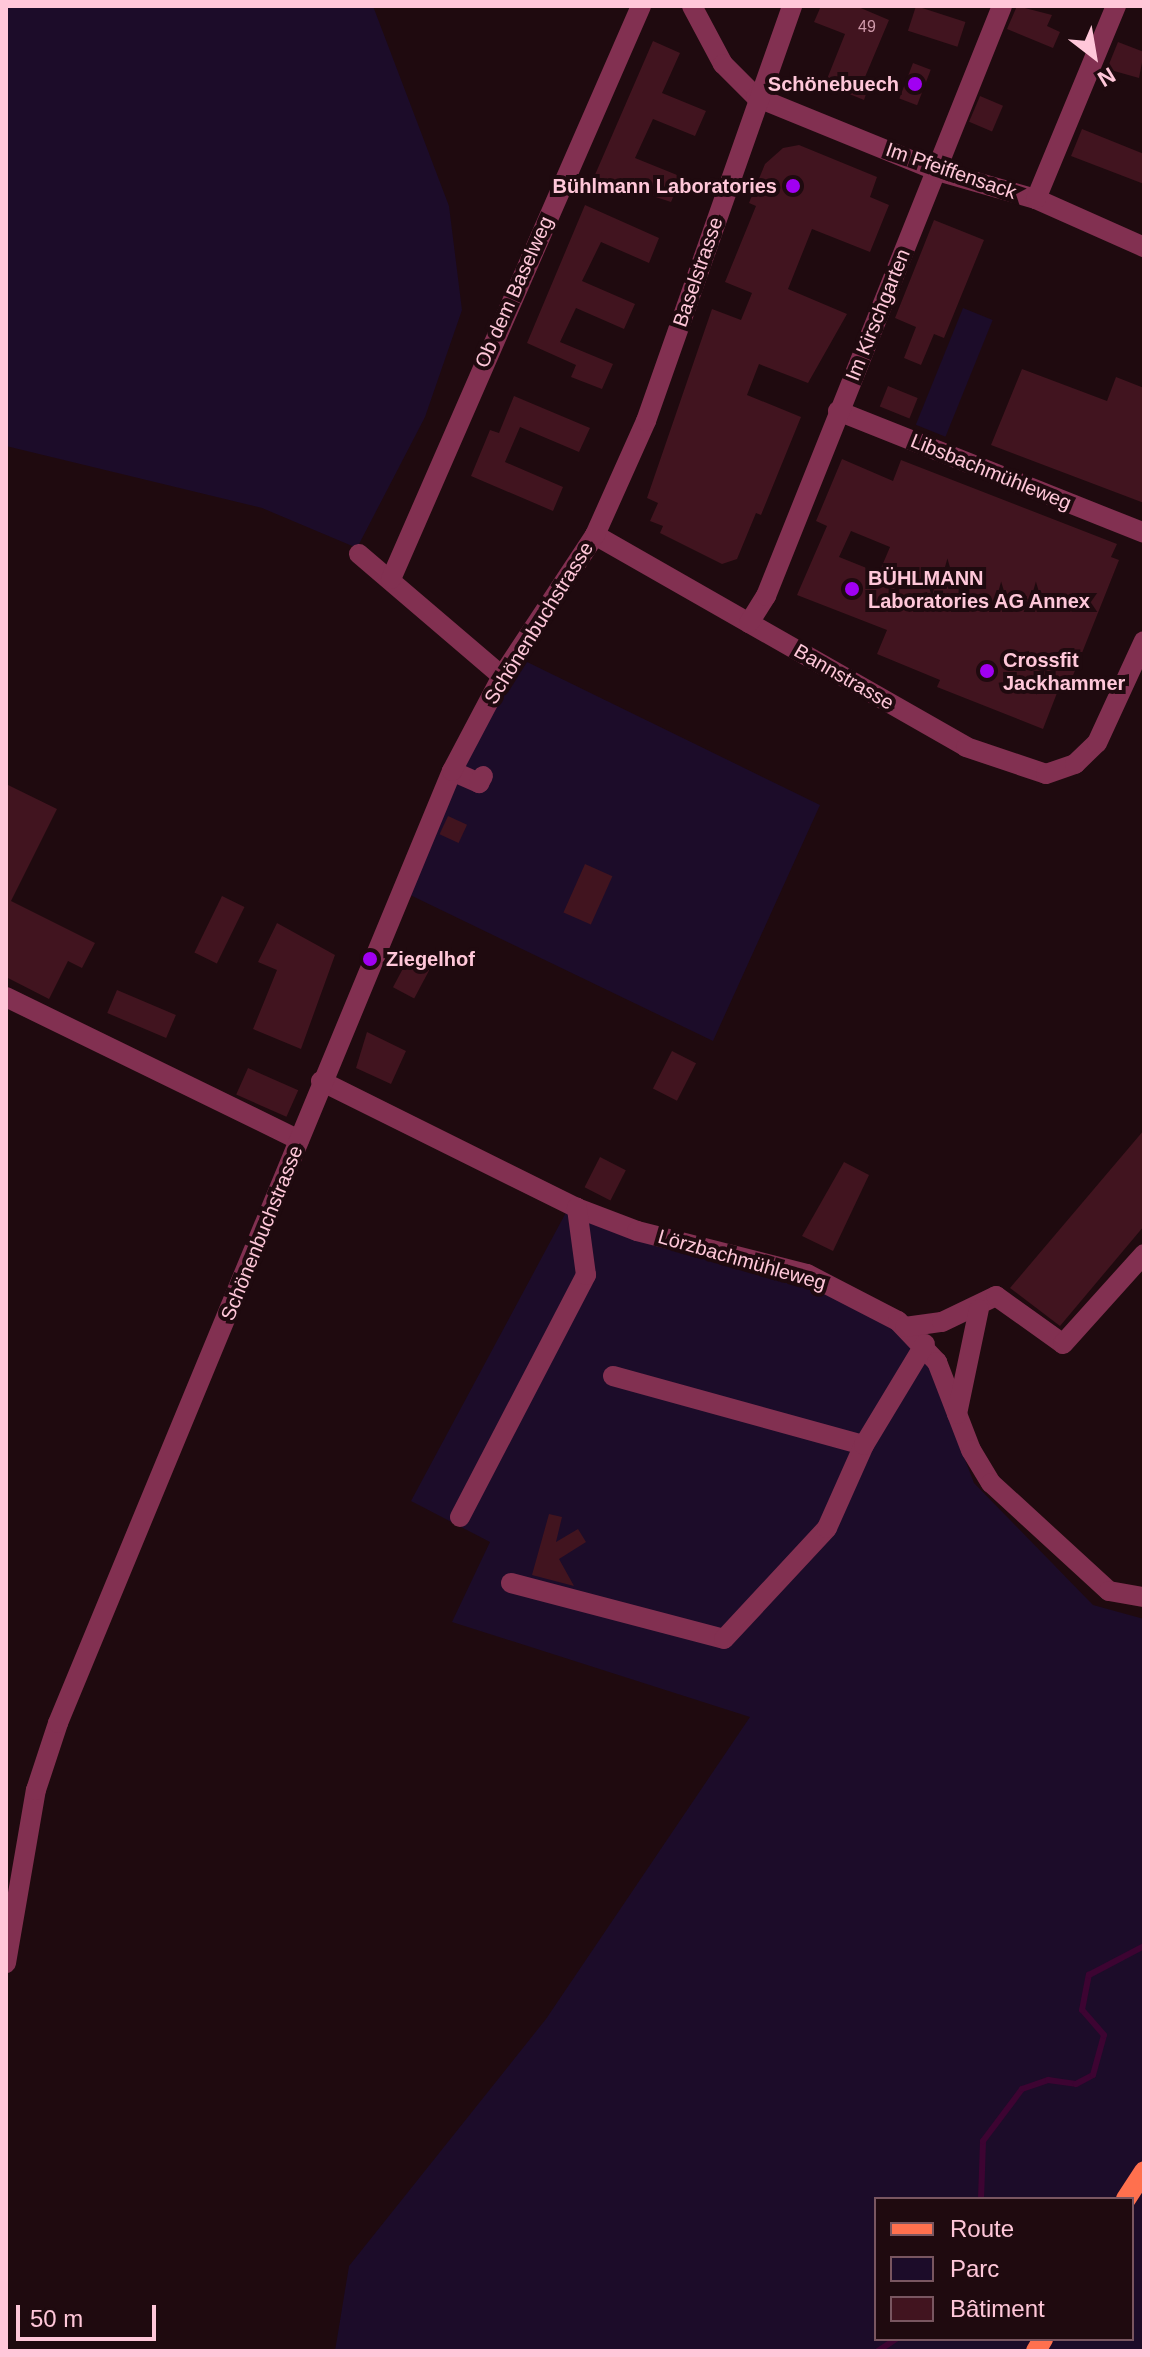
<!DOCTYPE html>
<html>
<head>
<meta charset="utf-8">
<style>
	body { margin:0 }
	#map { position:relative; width:1150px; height:2357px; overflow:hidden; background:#1f0a0f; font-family:Helvetica,sans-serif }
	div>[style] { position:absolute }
	.green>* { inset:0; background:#1c0c29; transform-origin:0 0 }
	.stream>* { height:6px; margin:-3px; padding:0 3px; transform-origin:3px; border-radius:3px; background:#3d0432 }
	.building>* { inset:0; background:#41141f; transform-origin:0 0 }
	.minor>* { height:20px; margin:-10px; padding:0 10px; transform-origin:10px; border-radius:10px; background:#823051 }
	.major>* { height:20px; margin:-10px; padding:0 10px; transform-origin:10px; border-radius:10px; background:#ff704e }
	.dots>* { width:22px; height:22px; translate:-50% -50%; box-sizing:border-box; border:4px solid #1f0a0f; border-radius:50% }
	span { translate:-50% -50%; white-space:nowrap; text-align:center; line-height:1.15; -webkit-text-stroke:8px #1f0a0f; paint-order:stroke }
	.number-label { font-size:16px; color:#d09aaa }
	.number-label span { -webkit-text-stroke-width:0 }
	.poi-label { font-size:20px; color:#ffc7d9; font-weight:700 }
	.right { translate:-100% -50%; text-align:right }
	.left { translate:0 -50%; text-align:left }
	.street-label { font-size:20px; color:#ffc7d9 }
	.frame { position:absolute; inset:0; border:8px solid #ffc7d9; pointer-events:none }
	.legend { position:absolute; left:874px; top:2197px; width:260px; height:144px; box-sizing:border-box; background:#1f0a0f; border:2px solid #795660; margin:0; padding:10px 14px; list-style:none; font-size:24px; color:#ffc7d9 }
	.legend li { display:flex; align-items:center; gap:16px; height:40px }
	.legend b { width:40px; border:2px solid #795660 }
	.north { position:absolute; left:1054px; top:16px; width:80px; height:80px; -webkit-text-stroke:6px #1f0a0f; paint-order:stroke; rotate:149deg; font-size:22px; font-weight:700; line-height:32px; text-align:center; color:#ffc7d9 }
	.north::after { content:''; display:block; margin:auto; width:28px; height:36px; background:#ffc7d9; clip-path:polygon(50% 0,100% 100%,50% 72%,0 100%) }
	.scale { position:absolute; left:16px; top:2305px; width:140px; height:36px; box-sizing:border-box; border:4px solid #ffc7d9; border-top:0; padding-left:10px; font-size:24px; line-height:28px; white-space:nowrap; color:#ffc7d9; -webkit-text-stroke:6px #1f0a0f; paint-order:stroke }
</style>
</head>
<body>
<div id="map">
	<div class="green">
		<div style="clip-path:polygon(6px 6px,373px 6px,449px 206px,462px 310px,425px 417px,357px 548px,262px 508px,6px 446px)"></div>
		<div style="left:963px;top:308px;width:32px;height:126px;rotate:22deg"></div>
		<div style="clip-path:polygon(521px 659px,820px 805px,713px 1041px,406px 893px,506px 670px)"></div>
		<div style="clip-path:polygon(evenodd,570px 1205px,828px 1286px,921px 1344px,974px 1483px,1093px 1605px,1144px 1619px,1144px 2351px,335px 2351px,349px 2266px,546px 2019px,750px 1717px,452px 1622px,490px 1542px,411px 1501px,570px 1205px,876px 2199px,1132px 2199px,1132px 2339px,876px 2339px,876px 2199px)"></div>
	</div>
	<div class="stream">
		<div style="left:981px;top:2199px;width:58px;rotate:-88deg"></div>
		<div style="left:983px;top:2141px;width:65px;rotate:-53.1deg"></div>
		<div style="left:1022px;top:2089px;width:28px;rotate:-19deg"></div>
		<div style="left:1048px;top:2080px;width:28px;rotate:8deg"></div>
		<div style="left:1076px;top:2084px;width:19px;rotate:-28deg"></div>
		<div style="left:1093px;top:2075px;width:41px;rotate:-74.6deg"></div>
		<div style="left:1104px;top:2035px;width:33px;rotate:-131deg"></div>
		<div style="left:1082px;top:2010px;width:36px;rotate:-79deg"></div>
		<div style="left:1089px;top:1975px;width:62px;rotate:-27.8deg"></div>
		<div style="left:878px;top:2351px;width:22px;rotate:-34deg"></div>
	</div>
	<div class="building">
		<div style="clip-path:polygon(821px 6px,856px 6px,889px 20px,865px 77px,871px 79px,864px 100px,825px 84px,845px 34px,814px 22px)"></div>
		<div style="left:916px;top:6px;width:52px;height:26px;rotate:18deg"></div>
		<div style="clip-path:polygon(1017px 6px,1052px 15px,1047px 26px,1060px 32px,1053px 48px,1007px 29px)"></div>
		<div style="clip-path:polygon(653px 41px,680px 53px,662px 93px,706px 111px,695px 136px,653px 119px,635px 158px,682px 177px,671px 202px,594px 177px)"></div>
		<div style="clip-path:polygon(1118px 42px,1144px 52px,1139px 78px,1107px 69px)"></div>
		<div style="left:913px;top:63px;width:19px;height:38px;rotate:21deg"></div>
		<div style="left:980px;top:96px;width:25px;height:28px;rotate:23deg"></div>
		<div style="clip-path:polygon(1082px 129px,1144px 154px,1144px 184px,1071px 156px)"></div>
		<div style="clip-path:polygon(799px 145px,877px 177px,870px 197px,889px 205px,870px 252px,812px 229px,788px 289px,847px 314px,808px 383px,759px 364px,747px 395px,801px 417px,761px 515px,756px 513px,737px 559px,722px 564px,660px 533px,663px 526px,650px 521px,658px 503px,647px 498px,712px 309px,741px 320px,752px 293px,725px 282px,756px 206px,749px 203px,765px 164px,783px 148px)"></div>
		<div style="clip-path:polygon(585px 205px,659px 238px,649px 263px,601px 242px,582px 281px,635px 304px,624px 329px,576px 308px,560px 342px,613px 364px,602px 389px,571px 377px,576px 365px,527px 343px)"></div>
		<div style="clip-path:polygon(934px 220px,984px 240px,944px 338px,934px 334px,921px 365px,904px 358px,916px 327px,895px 318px)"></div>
		<div style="clip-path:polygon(1022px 369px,1107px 401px,1116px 377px,1144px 388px,1144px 503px,991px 445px)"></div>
		<div style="left:888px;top:386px;width:32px;height:22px;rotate:22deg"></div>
		<div style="clip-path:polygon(514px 396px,590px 428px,579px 452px,520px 427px,505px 462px,563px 487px,553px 511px,471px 476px,490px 430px,499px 433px)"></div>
		<div style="clip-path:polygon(evenodd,842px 459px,893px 481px,901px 460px,1117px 544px,1111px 557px,1119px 560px,1072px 678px,1064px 675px,1043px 729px,937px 687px,940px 680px,877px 654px,887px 630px,797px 595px,827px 526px,816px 521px,842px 459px,851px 531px,890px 547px,879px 573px,839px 557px,851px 531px)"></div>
		<div style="clip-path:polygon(6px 784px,57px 809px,11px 901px,95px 943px,82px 968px,68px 961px,49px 999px,6px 977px)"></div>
		<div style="left:448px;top:816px;width:21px;height:20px;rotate:25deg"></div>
		<div style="left:585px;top:864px;width:30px;height:53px;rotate:24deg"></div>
		<div style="left:222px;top:896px;width:25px;height:63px;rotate:26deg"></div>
		<div style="clip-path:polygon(277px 923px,335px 955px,301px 1049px,253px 1029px,277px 970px,258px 962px)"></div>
		<div style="left:408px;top:959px;width:24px;height:32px;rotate:28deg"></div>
		<div style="left:117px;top:990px;width:64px;height:25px;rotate:23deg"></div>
		<div style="clip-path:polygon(367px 1032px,406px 1051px,391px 1084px,356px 1068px)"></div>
		<div style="left:672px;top:1051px;width:27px;height:42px;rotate:27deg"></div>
		<div style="left:248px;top:1068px;width:55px;height:29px;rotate:24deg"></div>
		<div style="clip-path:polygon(1144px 1130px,1144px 1226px,1060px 1326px,1010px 1288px)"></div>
		<div style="left:600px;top:1157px;width:29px;height:34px;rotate:27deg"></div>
		<div style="clip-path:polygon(844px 1162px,869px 1175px,833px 1251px,802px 1236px)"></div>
		<div style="clip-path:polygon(549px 1514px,562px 1517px,556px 1542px,578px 1529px,586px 1542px,559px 1559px,574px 1586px,532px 1575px)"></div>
	</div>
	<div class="minor">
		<div style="left:692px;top:6px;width:66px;rotate:61.9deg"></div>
		<div style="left:723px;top:64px;width:47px;rotate:45deg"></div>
		<div style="left:756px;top:97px;width:196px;rotate:22.2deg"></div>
		<div style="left:937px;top:171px;width:103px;rotate:15.8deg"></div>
		<div style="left:1036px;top:199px;width:118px;rotate:24deg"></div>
		<div style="left:1036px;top:199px;width:209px;rotate:-67.5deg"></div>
		<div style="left:838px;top:411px;width:329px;rotate:21.7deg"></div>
		<div style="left:595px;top:535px;width:427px;rotate:29.7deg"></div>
		<div style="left:966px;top:747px;width:84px;rotate:18.6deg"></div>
		<div style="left:1046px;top:774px;width:31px;rotate:-19deg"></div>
		<div style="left:1075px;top:764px;width:30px;rotate:-44deg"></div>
		<div style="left:1097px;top:743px;width:112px;rotate:-65.3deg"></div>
		<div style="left:359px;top:554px;width:188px;rotate:40.5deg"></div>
		<div style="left:391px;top:579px;width:625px;rotate:-66.43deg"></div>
		<div style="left:749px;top:623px;width:32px;rotate:-58deg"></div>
		<div style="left:766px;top:596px;width:635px;rotate:-68.2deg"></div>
		<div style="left:452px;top:771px;width:30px;rotate:24deg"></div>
		<div style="left:479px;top:783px;width:8px;rotate:-60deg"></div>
		<div style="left:6px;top:997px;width:326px;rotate:26deg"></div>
		<div style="left:321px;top:1081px;width:286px;rotate:26.4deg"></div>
		<div style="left:577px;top:1208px;width:64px;rotate:21deg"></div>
		<div style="left:637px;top:1231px;width:175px;rotate:14.2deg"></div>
		<div style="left:807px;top:1274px;width:102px;rotate:27.3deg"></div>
		<div style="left:898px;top:1321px;width:57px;rotate:46.4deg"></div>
		<div style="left:937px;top:1362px;width:94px;rotate:68.9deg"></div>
		<div style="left:971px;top:1450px;width:39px;rotate:59deg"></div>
		<div style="left:991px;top:1483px;width:160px;rotate:42.5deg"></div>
		<div style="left:1109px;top:1591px;width:36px;rotate:10deg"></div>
		<div style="left:905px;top:1327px;width:37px;rotate:-8deg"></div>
		<div style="left:942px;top:1322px;width:60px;rotate:-25.7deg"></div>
		<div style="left:996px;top:1296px;width:82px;rotate:35.6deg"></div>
		<div style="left:1063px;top:1344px;width:121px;rotate:-48deg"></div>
		<div style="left:613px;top:1376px;width:260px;rotate:15.4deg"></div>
		<div style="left:957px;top:1414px;width:107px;rotate:-78.2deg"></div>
		<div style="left:460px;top:1517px;width:273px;rotate:-62.5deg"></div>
		<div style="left:586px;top:1275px;width:68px;rotate:-97.7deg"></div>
		<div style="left:511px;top:1583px;width:220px;rotate:14.7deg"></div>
		<div style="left:724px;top:1639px;width:151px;rotate:-47.1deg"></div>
		<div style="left:827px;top:1528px;width:91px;rotate:-66deg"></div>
		<div style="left:864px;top:1445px;width:118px;rotate:-58.9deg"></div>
		<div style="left:6px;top:1963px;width:176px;rotate:-80.2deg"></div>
		<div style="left:36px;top:1790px;width:71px;rotate:-71.8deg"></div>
		<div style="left:58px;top:1723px;width:1030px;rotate:-67.52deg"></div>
		<div style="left:452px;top:771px;width:107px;rotate:-62.2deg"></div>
		<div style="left:502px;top:676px;width:169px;rotate:-56.6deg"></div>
		<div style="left:595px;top:535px;width:125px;rotate:-65.9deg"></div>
		<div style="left:646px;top:421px;width:440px;rotate:-70.6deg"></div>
	</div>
	<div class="major">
		<div style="left:1126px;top:2199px;width:33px;rotate:-57deg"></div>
		<div style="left:1036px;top:2351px;width:14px;rotate:-60deg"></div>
	</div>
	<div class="dots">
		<div style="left:915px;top:84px;background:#a100f2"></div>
		<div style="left:793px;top:186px;background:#a100f2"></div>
		<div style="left:852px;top:589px;background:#a100f2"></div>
		<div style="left:987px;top:671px;background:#a100f2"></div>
		<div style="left:370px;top:959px;background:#a100f2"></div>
	</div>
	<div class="number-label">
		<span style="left:867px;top:27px">49</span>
	</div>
	<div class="poi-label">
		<span class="right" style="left:899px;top:84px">Schönebuech</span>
		<span class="right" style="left:777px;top:186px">Bühlmann Laboratories</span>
		<span class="left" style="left:868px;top:590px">BÜHLMANN<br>Laboratories AG Annex</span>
		<span class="left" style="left:1003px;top:672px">Crossfit<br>Jackhammer</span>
		<span class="left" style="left:386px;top:959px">Ziegelhof</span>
	</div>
	<div class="street-label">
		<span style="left:951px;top:171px;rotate:19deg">Im Pfeiffensack</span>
		<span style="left:698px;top:272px;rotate:-71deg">Baselstrasse</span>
		<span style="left:514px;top:292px;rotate:-66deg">Ob dem Baselweg</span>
		<span style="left:878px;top:315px;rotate:-68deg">Im Kirschgarten</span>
		<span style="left:991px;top:472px;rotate:22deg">Libsbachmühleweg</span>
		<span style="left:539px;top:623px;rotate:-58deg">Schönenbuchstrasse</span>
		<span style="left:844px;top:677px;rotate:30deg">Bannstrasse</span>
		<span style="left:262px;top:1233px;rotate:-68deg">Schönenbuchstrasse</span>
		<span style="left:742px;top:1260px;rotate:16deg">Lörzbachmühleweg</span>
	</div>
	<div class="frame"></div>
	<ul class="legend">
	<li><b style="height:10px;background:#ff704e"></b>Route</li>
	<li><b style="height:22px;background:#1c0c29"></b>Parc</li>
	<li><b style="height:22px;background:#41141f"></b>Bâtiment</li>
	</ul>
	<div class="north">N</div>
	<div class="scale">50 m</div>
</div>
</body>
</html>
